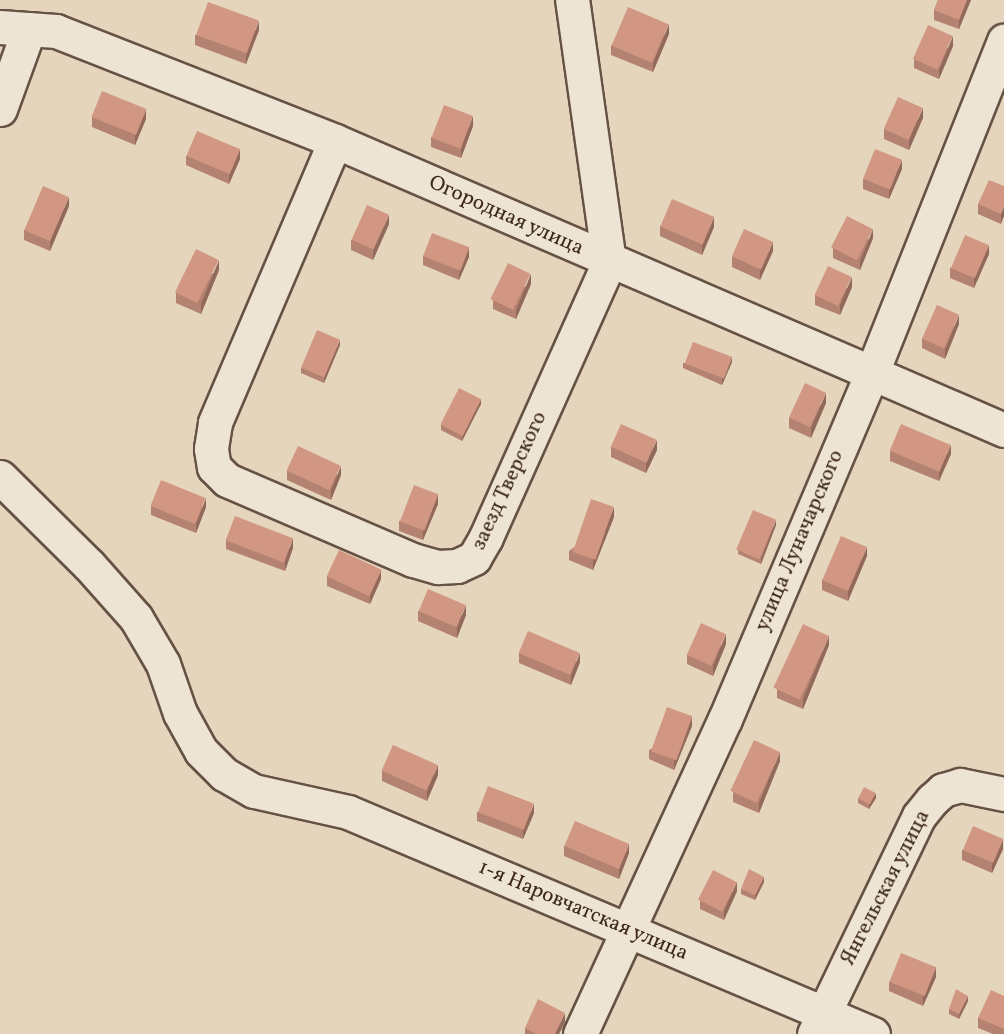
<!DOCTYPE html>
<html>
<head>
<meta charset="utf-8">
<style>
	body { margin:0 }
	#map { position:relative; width:1004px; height:1034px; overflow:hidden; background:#e5d5bc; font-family:Vollkorn,serif }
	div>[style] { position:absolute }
	.roads { filter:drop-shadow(2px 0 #665245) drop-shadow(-2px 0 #665245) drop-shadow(0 2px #665245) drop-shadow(0 -2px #665245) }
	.minor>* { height:33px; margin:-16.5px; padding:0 16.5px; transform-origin:16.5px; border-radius:16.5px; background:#eee4d3 }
	.wall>* { inset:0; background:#b48270 }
	.shaded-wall>* { inset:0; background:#926a5b }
	.building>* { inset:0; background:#d19782; transform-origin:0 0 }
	span { translate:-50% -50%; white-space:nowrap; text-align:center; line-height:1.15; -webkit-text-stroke:4.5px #eee4d3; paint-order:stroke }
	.street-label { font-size:21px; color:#3c261d }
</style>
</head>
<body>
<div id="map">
	<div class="roads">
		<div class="minor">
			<div style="left:0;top:27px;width:56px;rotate:4.1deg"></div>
			<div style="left:56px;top:31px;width:300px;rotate:21.5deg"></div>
			<div style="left:335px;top:141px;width:729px;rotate:23.36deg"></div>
			<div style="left:0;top:109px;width:85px;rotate:-70.1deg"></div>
			<div style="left:335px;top:141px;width:306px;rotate:113.1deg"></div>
			<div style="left:215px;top:423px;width:26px;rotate:99deg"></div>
			<div style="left:211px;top:449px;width:18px;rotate:81deg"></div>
			<div style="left:214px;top:467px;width:18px;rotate:45deg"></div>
			<div style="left:227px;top:480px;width:202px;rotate:23.3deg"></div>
			<div style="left:413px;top:560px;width:26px;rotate:16deg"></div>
			<div style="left:438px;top:567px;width:19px;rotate:-3deg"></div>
			<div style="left:457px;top:566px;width:19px;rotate:-25deg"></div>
			<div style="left:474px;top:558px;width:24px;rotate:-60deg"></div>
			<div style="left:486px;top:537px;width:301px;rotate:-65.9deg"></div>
			<div style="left:609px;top:262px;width:265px;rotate:-98deg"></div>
			<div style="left:0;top:477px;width:125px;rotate:44.7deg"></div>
			<div style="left:89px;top:565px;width:71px;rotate:48.4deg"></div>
			<div style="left:136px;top:618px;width:53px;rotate:59.6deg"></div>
			<div style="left:163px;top:664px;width:52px;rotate:70.9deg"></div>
			<div style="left:180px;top:713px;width:43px;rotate:61.1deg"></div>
			<div style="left:201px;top:751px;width:33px;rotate:45deg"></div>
			<div style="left:224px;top:774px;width:34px;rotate:30deg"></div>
			<div style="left:254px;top:791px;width:96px;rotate:12.6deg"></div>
			<div style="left:348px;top:812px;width:570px;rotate:22.92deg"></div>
			<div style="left:580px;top:1034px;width:347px;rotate:-65.3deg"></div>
			<div style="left:725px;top:719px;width:374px;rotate:-67deg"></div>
			<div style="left:871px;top:375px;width:360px;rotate:-68.3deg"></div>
			<div style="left:814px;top:1034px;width:242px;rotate:-64.3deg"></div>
			<div style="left:919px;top:816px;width:21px;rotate:-51deg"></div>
			<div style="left:932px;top:800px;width:15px;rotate:-42deg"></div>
			<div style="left:943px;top:790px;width:18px;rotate:-16deg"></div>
			<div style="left:960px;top:785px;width:45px;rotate:11.6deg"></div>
		</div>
	</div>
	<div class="wall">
		<div style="clip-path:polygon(938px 0,971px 0,959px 29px,934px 20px,934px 10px)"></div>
		<div style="clip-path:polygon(259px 30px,246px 64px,195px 45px,195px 35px)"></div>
		<div style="clip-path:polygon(669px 34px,653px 72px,611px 55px,611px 45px)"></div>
		<div style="clip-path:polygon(953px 46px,939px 79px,914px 68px,914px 59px)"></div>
		<div style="clip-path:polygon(92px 117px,146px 119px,135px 145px,92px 127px)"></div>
		<div style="clip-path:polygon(923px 118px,909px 150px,884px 139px,884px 129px)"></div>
		<div style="clip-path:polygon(473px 126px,461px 158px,431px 147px,431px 137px)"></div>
		<div style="clip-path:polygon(186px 156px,240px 159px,229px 184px,186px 165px)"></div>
		<div style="clip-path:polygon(902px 169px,889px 199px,863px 189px,863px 179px)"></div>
		<div style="clip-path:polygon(1004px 186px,1001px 224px,978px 214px,978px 204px)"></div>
		<div style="clip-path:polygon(69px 206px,50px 251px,24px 240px,24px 230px)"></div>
		<div style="clip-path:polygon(389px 224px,373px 260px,351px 250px,351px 240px)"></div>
		<div style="clip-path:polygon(660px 226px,714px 227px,702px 255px,660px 236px)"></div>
		<div style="clip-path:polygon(873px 238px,860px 270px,833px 258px,833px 248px)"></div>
		<div style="clip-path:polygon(773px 251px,760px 280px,732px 267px,732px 257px)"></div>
		<div style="clip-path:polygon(989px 254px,974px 288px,950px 278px,950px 268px)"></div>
		<div style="clip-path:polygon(423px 256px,469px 257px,459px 280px,423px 265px)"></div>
		<div style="clip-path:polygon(219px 270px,201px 314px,176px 303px,176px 293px)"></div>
		<div style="clip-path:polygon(531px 284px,516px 319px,493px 309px,493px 300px)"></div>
		<div style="clip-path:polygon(852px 287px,840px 315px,815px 305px,815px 295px)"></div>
		<div style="clip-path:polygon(959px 324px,945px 359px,922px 348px,922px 339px)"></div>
		<div style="clip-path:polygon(340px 345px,324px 383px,301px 373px,301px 368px)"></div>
		<div style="clip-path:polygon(732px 362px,722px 385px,683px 368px,683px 363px)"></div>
		<div style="clip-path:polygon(826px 403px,811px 438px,789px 428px,789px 418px)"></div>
		<div style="clip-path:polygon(481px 404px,462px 441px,441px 430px,441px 425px)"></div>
		<div style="clip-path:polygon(611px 447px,657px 450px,646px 473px,611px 457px)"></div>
		<div style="clip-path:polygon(890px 451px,951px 454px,939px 481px,890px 461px)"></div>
		<div style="clip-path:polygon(287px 471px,341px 475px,331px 500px,287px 480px)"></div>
		<div style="clip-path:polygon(438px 504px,423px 540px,399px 531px,399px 521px)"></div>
		<div style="clip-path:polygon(151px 506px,206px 507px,196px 533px,151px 515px)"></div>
		<div style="clip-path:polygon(614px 517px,593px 570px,569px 560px,569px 551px)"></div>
		<div style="clip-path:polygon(776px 525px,761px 564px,738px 554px,738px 550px)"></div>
		<div style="clip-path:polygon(226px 540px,293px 548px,285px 571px,226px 549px)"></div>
		<div style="clip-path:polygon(867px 556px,848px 601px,822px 590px,822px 580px)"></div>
		<div style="clip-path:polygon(327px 576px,381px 579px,370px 604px,327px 586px)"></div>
		<div style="clip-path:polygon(418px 611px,466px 615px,457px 638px,418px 621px)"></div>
		<div style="clip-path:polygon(726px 644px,713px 676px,687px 664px,687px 655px)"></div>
		<div style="clip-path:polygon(829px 645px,803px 709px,777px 698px,777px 689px)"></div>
		<div style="clip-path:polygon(519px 653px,580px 662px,571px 685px,519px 663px)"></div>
		<div style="clip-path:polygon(692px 726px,674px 770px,649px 759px,649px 750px)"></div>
		<div style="clip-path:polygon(780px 761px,759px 813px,733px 802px,733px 792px)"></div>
		<div style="clip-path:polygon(382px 771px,438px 775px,427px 801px,382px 781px)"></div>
		<div style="clip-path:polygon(858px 798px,876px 798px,869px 809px,858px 803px)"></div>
		<div style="clip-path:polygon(477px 812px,534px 813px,523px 839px,477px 821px)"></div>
		<div style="clip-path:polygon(564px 846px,629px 853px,619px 879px,564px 856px)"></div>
		<div style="clip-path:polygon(1003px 849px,992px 873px,962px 860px,962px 850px)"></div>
		<div style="clip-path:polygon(764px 882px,755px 900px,741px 894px,741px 889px)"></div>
		<div style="clip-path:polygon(737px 891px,724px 920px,700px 909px,700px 900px)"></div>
		<div style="clip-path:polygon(936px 977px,923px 1006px,889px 991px,889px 982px)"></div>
		<div style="clip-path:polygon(1004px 996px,1004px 1034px,993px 1034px,978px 1028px,978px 1018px)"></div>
		<div style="clip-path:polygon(968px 1001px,959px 1019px,949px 1014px,949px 1009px)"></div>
		<div style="clip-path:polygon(565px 1022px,559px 1034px,525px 1034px,525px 1028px)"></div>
	</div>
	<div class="shaded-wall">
		<div style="clip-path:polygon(967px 0,971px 0,959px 29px,959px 20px)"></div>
		<div style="clip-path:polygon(259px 21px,259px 30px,246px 64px,246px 55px)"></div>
		<div style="clip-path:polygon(669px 24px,669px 34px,653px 72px,653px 63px)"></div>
		<div style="clip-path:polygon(953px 36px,953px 46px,939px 79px,939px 70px)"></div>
		<div style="clip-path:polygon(923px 108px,923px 118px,909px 150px,909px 140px)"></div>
		<div style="clip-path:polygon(146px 109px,146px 119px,135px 145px,135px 135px)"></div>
		<div style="clip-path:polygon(473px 116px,473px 126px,461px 158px,461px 149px)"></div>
		<div style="clip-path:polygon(240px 149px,240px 159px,229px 184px,229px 174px)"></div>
		<div style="clip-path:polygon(902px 160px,902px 169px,889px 199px,889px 189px)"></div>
		<div style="clip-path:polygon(69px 197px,69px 206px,50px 251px,50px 241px)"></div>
		<div style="clip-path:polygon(1004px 206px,1004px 216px,1001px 224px,1001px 214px)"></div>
		<div style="clip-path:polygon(389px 215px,389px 224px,373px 260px,373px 250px)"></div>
		<div style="clip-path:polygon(714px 217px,714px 227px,702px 255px,702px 245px)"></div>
		<div style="clip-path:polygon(873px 229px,873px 238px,860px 270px,860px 261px)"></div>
		<div style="clip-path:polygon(773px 242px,773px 251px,760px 280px,760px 271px)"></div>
		<div style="clip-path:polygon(989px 245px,989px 254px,974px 288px,974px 278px)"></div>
		<div style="clip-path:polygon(469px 247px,469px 257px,459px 280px,459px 270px)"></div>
		<div style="clip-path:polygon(219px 260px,219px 270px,201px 314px,201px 304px)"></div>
		<div style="clip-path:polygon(531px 274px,531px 284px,516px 319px,516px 310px)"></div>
		<div style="clip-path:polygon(852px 277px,852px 287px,840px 315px,840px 305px)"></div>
		<div style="clip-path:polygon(959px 315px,959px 324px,945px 359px,945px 350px)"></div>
		<div style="clip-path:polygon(340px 340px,340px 345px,324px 383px,324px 378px)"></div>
		<div style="clip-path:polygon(732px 357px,732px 362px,722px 385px,722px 380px)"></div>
		<div style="clip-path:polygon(826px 393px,826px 403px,811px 438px,811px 428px)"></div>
		<div style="clip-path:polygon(481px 399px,481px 404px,462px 441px,462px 437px)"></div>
		<div style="clip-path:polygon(657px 440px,657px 450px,646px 473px,646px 463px)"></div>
		<div style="clip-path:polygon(951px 445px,951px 454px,939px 481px,939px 472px)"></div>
		<div style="clip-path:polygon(341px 466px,341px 475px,331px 500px,331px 490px)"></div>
		<div style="clip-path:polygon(438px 494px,438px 504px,423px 540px,423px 531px)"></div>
		<div style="clip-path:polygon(206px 498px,206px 507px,196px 533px,196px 524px)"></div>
		<div style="clip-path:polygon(614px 507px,614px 517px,593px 570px,593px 560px)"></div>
		<div style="clip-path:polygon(776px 520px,776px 525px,761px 564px,761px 559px)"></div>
		<div style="clip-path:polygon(293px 538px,293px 548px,285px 571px,285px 562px)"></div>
		<div style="clip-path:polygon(867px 547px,867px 556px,848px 601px,848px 591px)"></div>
		<div style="clip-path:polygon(381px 570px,381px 579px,370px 604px,370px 594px)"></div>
		<div style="clip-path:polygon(466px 605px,466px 615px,457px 638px,457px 628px)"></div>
		<div style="clip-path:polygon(726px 634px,726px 644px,713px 676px,713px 666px)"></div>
		<div style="clip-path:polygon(829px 636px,829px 645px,803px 709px,803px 699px)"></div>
		<div style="clip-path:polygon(580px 653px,580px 662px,571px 685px,571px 675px)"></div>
		<div style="clip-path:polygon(692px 716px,692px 726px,674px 770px,674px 760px)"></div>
		<div style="clip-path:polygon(780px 752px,780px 761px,759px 813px,759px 803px)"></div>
		<div style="clip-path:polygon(438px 765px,438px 775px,427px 801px,427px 791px)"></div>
		<div style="clip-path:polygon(876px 793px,876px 798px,869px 809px,869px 804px)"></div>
		<div style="clip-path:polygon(534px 804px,534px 813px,523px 839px,523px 830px)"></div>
		<div style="clip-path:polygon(1003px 839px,1003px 849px,992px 873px,992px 864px)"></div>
		<div style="clip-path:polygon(629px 844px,629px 853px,619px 879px,619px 870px)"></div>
		<div style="clip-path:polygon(764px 877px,764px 882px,755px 900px,755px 895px)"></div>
		<div style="clip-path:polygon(737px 882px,737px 891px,724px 920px,724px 911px)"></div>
		<div style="clip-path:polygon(936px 967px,936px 977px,923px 1006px,923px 996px)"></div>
		<div style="clip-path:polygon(968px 996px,968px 1001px,959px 1019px,959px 1014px)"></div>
		<div style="clip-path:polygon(565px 1013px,565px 1022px,559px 1034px,555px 1034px)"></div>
	</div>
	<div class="building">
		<div style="clip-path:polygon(938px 0,967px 0,959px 20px,934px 10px)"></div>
		<div style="left:208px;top:2px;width:54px;height:35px;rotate:20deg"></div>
		<div style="left:628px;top:7px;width:44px;height:42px;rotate:23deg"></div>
		<div style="left:928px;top:25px;width:27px;height:37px;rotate:24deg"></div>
		<div style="left:102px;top:91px;width:48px;height:28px;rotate:22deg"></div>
		<div style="left:898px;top:97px;width:27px;height:35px;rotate:24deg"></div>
		<div style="left:444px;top:105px;width:31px;height:35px;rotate:21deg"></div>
		<div style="left:197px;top:131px;width:47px;height:27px;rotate:23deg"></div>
		<div style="left:875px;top:149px;width:29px;height:32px;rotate:22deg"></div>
		<div style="clip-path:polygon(989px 180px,1004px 186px,1004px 206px,1001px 214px,978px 204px)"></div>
		<div style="left:43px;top:186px;width:28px;height:48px;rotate:23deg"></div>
		<div style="left:672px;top:199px;width:46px;height:30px;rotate:23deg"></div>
		<div style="left:367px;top:205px;width:24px;height:38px;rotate:24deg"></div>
		<div style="left:847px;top:216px;width:29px;height:35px;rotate:27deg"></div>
		<div style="left:744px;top:229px;width:32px;height:30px;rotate:24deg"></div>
		<div style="left:432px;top:233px;width:40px;height:25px;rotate:21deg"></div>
		<div style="left:965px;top:235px;width:26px;height:36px;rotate:23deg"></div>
		<div style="left:196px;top:249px;width:25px;height:48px;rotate:26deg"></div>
		<div style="left:508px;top:263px;width:25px;height:40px;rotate:26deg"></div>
		<div style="left:828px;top:266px;width:26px;height:32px;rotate:25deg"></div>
		<div style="left:937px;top:305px;width:24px;height:37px;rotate:24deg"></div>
		<div style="left:317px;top:330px;width:25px;height:41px;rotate:23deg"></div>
		<div style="left:693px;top:342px;width:42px;height:23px;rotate:21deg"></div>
		<div style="left:805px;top:383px;width:23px;height:38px;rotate:25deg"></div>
		<div style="left:459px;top:388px;width:25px;height:41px;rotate:27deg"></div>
		<div style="left:621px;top:424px;width:39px;height:25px;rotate:24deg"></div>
		<div style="left:901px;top:424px;width:54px;height:29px;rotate:23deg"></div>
		<div style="left:298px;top:446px;width:47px;height:27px;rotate:25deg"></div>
		<div style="left:161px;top:480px;width:48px;height:28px;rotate:22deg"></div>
		<div style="left:414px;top:485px;width:26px;height:39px;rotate:21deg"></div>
		<div style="left:591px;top:499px;width:24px;height:56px;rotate:19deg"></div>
		<div style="left:753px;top:510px;width:25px;height:43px;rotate:23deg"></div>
		<div style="left:235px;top:516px;width:62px;height:26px;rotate:21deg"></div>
		<div style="left:841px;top:536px;width:28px;height:48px;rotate:23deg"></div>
		<div style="left:339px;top:550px;width:47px;height:29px;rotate:25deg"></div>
		<div style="left:428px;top:589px;width:41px;height:24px;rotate:23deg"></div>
		<div style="left:701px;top:623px;width:27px;height:35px;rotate:24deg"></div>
		<div style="left:803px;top:624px;width:29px;height:70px;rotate:25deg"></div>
		<div style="left:528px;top:631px;width:56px;height:24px;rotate:23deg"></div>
		<div style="left:667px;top:707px;width:27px;height:47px;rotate:20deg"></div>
		<div style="left:754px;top:740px;width:29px;height:56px;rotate:25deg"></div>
		<div style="left:393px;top:745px;width:49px;height:28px;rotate:24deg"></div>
		<div style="left:488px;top:786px;width:49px;height:28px;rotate:21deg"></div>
		<div style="left:864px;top:787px;width:13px;height:13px;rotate:27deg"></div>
		<div style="left:575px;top:821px;width:59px;height:27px;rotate:23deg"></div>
		<div style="left:973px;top:826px;width:33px;height:26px;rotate:23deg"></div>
		<div style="clip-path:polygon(749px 869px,764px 877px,755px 895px,741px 889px)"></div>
		<div style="left:713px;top:870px;width:27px;height:33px;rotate:27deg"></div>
		<div style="left:901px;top:953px;width:38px;height:31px;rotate:22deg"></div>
		<div style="clip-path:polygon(956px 989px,968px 996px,959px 1014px,949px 1009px)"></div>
		<div style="clip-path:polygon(991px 990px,1004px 996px,1004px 1029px,978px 1018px)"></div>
		<div style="clip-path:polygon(538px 999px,565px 1013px,555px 1034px,536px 1034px,525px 1028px)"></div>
	</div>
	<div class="street-label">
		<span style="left:506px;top:216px;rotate:24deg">Огородная улица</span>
		<span style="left:510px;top:481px;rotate:-65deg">заезд Тверского</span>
		<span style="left:800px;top:541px;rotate:-67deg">улица Луначарского</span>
		<span style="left:886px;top:888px;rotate:-63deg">Янгельская улица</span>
		<span style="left:583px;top:911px;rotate:23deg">1-я Наровчатская улица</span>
	</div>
</div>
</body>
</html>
